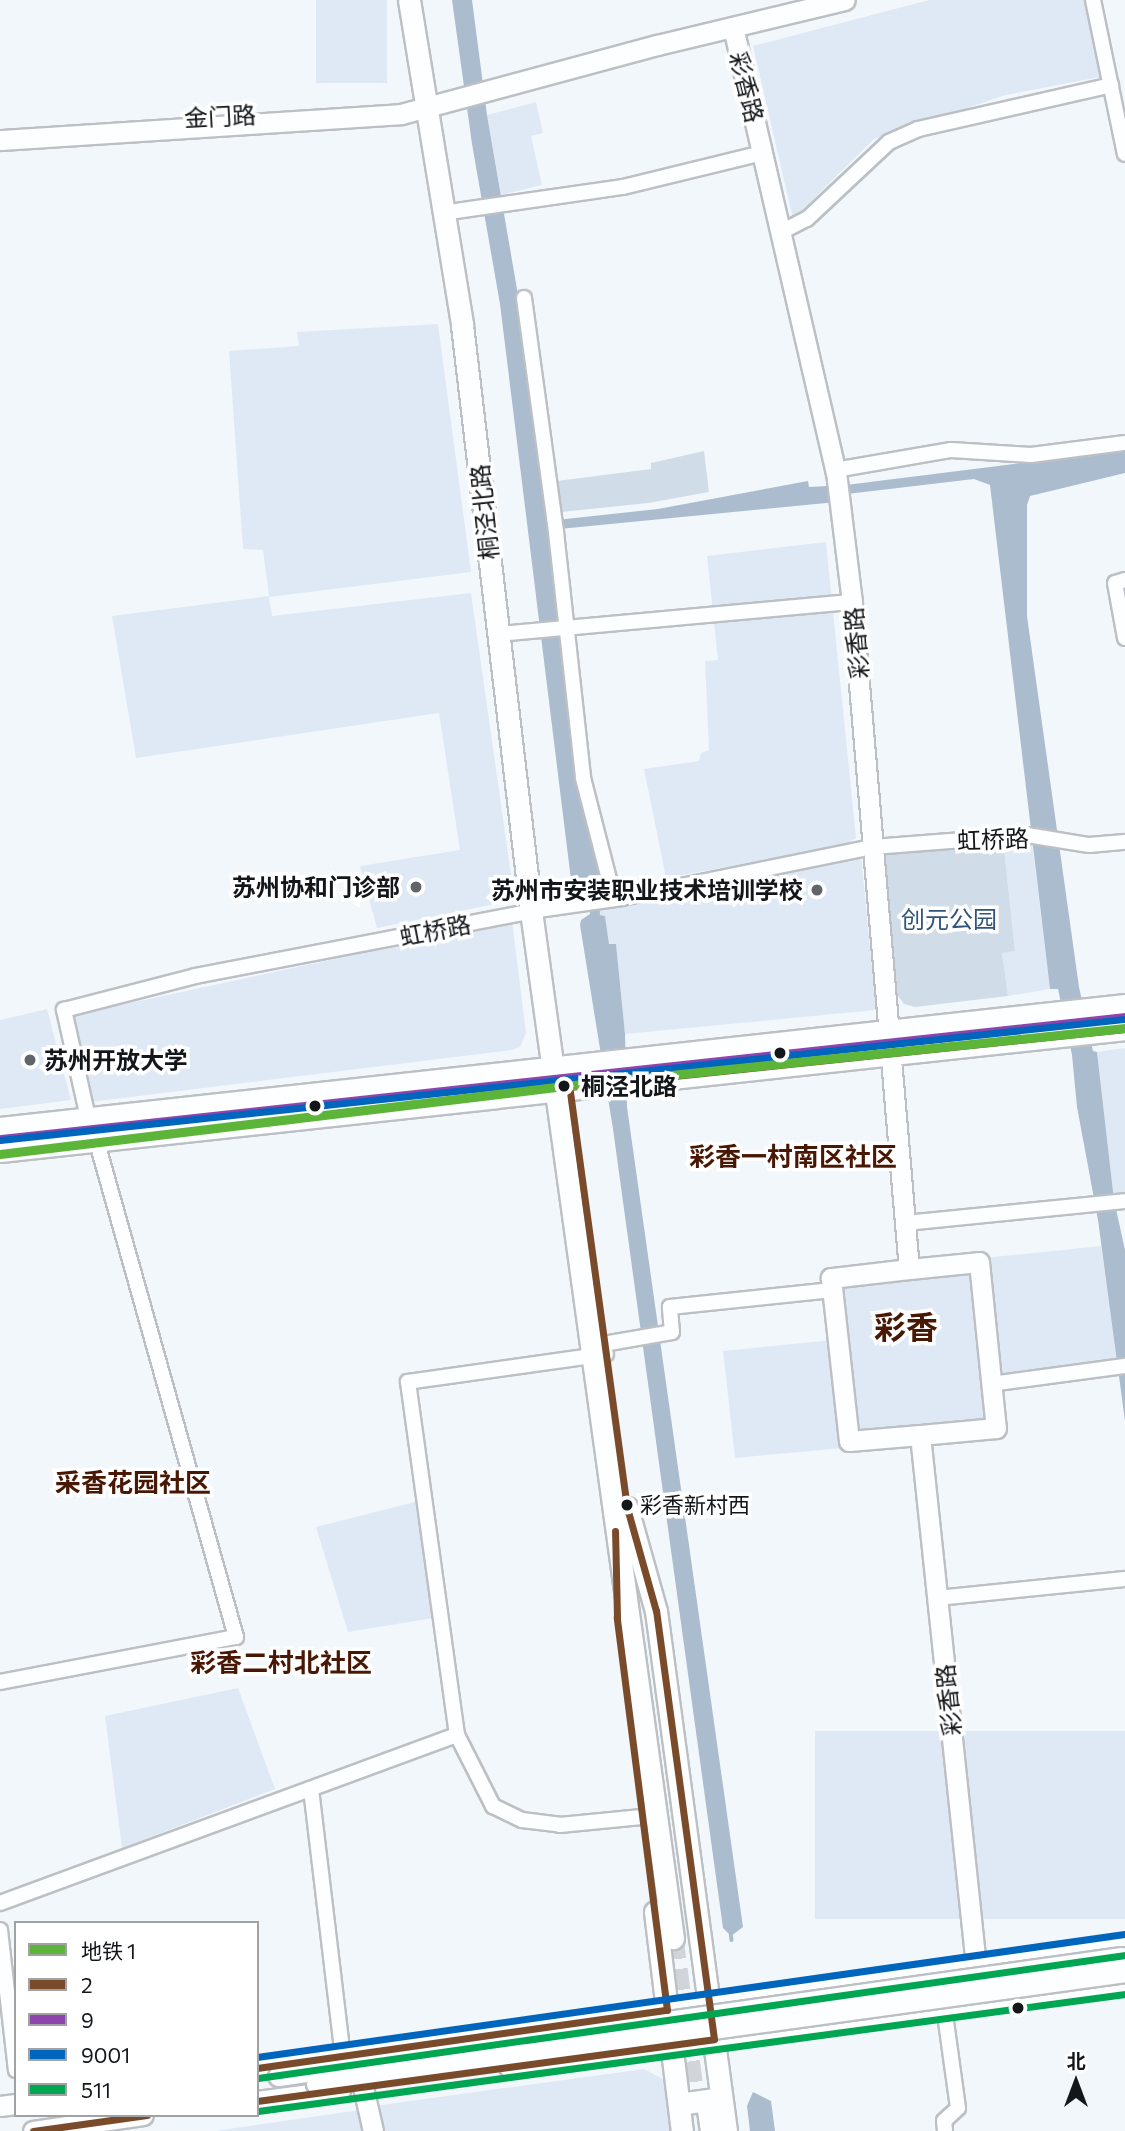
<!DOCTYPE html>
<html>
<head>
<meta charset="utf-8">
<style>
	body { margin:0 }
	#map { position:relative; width:1125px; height:2131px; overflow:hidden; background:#f2f7fc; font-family:Commissioner,"Noto Sans SC",sans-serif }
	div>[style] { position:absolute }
	.built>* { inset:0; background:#dfe9f5; transform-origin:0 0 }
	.green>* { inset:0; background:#d0dce8 }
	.water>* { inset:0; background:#abbcce }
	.stream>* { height:3.5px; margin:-1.75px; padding:0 1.75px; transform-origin:1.75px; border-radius:1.75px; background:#abbcce }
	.primary-tunnel>* { height:21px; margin-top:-10.5px; transform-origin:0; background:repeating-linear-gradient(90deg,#d1d5da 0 21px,transparent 0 31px) }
	.roads { filter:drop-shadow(2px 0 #bcc0c4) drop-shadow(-2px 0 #bcc0c4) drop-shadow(0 2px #bcc0c4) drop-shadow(0 -2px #bcc0c4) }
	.street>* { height:14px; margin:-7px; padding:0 7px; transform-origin:7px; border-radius:7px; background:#fdfeff }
	.secondary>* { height:19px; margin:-9.5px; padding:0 9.5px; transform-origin:9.5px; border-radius:9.5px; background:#fdfeff }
	.primary>* { height:21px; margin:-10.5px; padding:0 10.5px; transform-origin:10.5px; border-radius:10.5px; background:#fdfeff }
	.bridges { filter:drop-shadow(2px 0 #bcc0c4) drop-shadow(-2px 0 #bcc0c4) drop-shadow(0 2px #bcc0c4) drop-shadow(0 -2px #bcc0c4) }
	.secondary-bridge>* { height:19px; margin:-9.5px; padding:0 9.5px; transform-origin:9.5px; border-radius:9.5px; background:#fdfeff }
	.bus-1>* { height:7px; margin:-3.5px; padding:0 3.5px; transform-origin:3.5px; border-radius:3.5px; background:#7a4b2a }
	.bus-2>* { height:7px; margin:-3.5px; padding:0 3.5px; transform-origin:3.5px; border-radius:3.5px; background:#8e44ad }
	.bus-3>* { height:7px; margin:-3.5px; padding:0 3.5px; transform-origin:3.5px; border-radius:3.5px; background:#0065bd }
	.bus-4>* { height:7px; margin:-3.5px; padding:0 3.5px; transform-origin:3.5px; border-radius:3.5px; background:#00a651 }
	.metro-1>* { height:9px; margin:-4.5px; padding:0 4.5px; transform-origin:4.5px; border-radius:4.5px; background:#5cb439 }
	.dots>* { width:19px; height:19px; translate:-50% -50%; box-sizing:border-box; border:4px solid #fff; border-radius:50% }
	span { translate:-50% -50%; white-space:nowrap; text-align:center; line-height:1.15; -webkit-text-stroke:7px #fff; paint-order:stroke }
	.bus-label { font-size:22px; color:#13171a }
	.left { translate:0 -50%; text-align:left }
	.street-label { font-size:24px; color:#13171a }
	.poi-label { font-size:24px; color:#13171a; font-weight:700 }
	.right { translate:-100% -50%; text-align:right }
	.park-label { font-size:24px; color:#31557a }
	.stop-label { font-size:24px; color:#13171a; font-weight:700 }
	.neighbourhood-label { font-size:26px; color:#491805; font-weight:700 }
	.district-label { font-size:32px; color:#491805; font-weight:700 }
	.legend { position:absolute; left:14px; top:1921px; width:245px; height:196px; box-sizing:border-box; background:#fff; border:2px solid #a1a2a3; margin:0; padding:9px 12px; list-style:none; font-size:21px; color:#13171a }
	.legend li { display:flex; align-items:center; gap:14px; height:35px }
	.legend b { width:35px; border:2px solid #a1a2a3 }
	.north { position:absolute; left:1041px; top:2047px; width:70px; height:70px; -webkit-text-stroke:5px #fff; paint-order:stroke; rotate:0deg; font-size:19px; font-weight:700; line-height:28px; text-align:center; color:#13171a }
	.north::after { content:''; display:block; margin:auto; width:24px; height:32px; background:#13171a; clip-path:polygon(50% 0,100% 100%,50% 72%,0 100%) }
</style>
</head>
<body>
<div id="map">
	<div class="built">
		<div style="left:316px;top:0;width:71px;height:83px"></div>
		<div style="clip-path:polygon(929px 0,1086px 0,1100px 77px,1006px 95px,874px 139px,793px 219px,753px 46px)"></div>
		<div style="clip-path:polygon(536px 102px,543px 133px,531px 136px,542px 185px,501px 195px,487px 115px)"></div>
		<div style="clip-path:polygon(438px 324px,471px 572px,269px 597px,272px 616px,471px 593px,514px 896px,510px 901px,377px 928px,360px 866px,460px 850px,439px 713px,136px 758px,112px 616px,269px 596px,263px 550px,243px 549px,229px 351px,299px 346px,297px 332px)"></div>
		<div style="clip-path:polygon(826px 542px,856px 838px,845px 845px,666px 878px,644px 769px,699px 761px,701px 753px,709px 750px,705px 661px,718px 660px,707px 556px)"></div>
		<div style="clip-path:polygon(1003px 839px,1032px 843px,1050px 989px,1008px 996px,1002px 953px,1015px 950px)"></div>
		<div style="clip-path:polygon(861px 855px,876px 1010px,625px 1034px,616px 945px,609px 945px,605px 916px,600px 915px,599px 908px)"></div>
		<div style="clip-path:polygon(512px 921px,526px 1033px,520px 1047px,512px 1050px,91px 1102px,74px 1015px)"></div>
		<div style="clip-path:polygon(47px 1009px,71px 1100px,0 1109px,0 1020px)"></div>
		<div style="clip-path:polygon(1125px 1048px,1125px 1199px,1114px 1200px,1097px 1052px)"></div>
		<div style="clip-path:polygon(1101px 1246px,1119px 1364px,997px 1378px,1003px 1433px,735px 1458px,723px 1351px,833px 1340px,826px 1274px)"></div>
		<div style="clip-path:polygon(415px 1502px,433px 1618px,348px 1632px,316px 1527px)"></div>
		<div style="clip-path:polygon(238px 1688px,275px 1789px,122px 1848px,105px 1716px)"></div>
		<div style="left:1125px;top:1731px;width:188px;height:310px;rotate:90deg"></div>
		<div style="clip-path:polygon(644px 2069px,667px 2081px,675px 2131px,380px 2131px,374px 2106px)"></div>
		<div style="clip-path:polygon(360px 2110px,365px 2131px,215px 2131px)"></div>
	</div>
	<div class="green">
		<div style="clip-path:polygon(704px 451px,709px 492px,648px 503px,561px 512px,557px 481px,651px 469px,651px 463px)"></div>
		<div style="clip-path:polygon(1003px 839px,1015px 951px,1002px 953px,1008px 996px,915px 1007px,904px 1004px,893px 989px,880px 850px)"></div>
	</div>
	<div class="water">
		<div style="clip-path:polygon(452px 0,472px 0,487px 115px,518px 295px,547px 521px,658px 509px,808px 481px,809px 487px,846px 485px,1125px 450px,1125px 473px,1030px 496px,1027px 505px,1027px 616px,1079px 987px,1093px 1051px,1097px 1052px,1114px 1200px,1125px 1250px,1125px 1421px,1098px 1220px,1077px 1107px,1072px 1055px,1058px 989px,1050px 989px,990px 485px,974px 479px,847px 494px,847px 501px,549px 530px,560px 632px,602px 892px,599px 897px,600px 915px,605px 916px,609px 944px,616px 944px,625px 1034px,627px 1107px,743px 1927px,731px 1936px,723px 1928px,613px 1129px,580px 925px,581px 920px,590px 914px,587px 897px,572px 888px,500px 304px,472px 144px)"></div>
		<div style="clip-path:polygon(753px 2092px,771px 2101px,775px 2131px,750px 2131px,747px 2106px)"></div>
	</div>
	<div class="stream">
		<div style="left:731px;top:1932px;width:8px;rotate:83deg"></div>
	</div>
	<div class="primary-tunnel">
		<div style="left:673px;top:1938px;width:175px;rotate:82.4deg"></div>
	</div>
	<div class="roads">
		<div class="street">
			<div style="left:1093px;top:0;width:157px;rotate:78.3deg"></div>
			<div style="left:456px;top:211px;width:169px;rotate:-8.2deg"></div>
			<div style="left:623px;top:187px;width:144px;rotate:-13.7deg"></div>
			<div style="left:781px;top:232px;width:29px;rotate:-27deg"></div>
			<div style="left:807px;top:219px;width:112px;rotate:-43.2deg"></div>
			<div style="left:889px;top:142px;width:32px;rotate:-24deg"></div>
			<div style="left:918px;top:129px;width:198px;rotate:-12.8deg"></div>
			<div style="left:524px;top:298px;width:236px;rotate:82.2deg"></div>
			<div style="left:556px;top:532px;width:247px;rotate:83.7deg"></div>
			<div style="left:583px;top:778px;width:125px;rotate:75.6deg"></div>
			<div style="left:835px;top:470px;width:118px;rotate:-9.8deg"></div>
			<div style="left:951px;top:450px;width:80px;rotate:3.6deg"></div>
			<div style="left:1031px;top:455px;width:95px;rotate:-7.3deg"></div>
			<div style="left:1125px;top:580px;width:10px;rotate:163deg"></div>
			<div style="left:1115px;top:583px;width:56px;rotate:79.7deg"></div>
			<div style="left:510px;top:633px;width:343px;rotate:-5.2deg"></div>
			<div style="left:88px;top:1118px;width:111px;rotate:-102.5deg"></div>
			<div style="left:64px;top:1010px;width:135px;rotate:-14.5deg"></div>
			<div style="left:195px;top:976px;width:342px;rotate:-10.9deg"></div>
			<div style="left:531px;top:911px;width:92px;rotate:-8.1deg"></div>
			<div style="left:622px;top:898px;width:256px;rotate:-11.5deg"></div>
			<div style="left:873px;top:847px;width:154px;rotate:-4.5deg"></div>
			<div style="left:1027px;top:835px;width:63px;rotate:9.2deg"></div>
			<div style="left:1089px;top:845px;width:36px;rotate:-5deg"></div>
			<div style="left:905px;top:1223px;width:221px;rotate:-5.7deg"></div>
			<div style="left:592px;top:1346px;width:81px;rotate:-9.9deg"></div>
			<div style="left:672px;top:1332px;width:25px;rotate:-95deg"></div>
			<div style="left:670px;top:1307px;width:163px;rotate:-6deg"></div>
			<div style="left:606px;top:1354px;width:200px;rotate:172deg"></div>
			<div style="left:408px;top:1382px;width:356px;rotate:82.1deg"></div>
			<div style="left:457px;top:1735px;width:80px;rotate:63.1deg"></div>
			<div style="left:493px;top:1806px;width:32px;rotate:26deg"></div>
			<div style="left:522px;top:1820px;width:38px;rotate:7deg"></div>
			<div style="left:560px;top:1825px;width:82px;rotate:-5.6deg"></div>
			<div style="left:991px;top:1384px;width:135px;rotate:-7.7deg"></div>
			<div style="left:937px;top:1598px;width:189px;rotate:-5.8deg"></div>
			<div style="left:0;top:1682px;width:240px;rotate:-10.8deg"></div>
			<div style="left:236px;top:1637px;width:517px;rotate:-105.7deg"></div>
			<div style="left:311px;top:1789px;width:269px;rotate:83.2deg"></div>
			<div style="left:0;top:1903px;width:487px;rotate:-20.2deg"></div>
			<div style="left:0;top:1930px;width:141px;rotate:83.5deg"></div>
			<div style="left:944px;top:2007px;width:102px;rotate:82.1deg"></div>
			<div style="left:958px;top:2108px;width:19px;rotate:137deg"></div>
			<div style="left:944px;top:2121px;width:10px;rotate:84deg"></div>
		</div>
		<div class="secondary">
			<div style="left:733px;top:27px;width:457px;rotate:77deg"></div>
			<div style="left:836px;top:472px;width:131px;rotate:83deg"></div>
			<div style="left:852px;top:602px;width:669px;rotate:85.12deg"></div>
			<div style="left:909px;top:1269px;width:70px;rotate:-5.7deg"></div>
			<div style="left:979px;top:1262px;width:167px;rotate:84.2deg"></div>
			<div style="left:996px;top:1428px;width:76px;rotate:174.7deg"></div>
			<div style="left:920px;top:1435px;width:534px;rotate:83.98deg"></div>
			<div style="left:0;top:140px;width:402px;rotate:-3.7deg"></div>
			<div style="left:401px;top:114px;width:265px;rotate:-15.1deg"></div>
			<div style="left:657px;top:45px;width:193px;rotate:-13.5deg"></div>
			<div style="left:909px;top:1269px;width:79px;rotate:173.4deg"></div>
			<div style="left:831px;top:1278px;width:164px;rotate:83.7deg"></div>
			<div style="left:849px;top:1441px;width:71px;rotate:-4.8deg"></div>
			<div style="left:509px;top:2067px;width:622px;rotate:-7.77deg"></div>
			<div style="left:257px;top:2068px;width:877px;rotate:-8.13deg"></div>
			<div style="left:363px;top:2087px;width:45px;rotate:77.2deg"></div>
			<div style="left:257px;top:2101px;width:84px;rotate:-7.5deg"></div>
			<div style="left:0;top:2106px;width:16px;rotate:-7deg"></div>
			<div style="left:33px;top:2131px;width:111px;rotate:-8.3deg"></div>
		</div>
		<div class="primary">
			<div style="left:409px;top:0;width:329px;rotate:80.7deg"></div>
			<div style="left:462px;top:325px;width:590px;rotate:83.28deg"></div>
			<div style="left:531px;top:911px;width:1037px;rotate:82.13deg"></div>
			<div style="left:0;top:1128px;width:1132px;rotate:-6.24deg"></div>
			<div style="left:0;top:1151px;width:1132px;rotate:-6.19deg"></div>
			<div style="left:627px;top:1508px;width:107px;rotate:74.3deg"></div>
			<div style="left:656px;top:1611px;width:525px;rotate:82.33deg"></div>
			<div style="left:655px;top:1912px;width:221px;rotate:83deg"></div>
			<div style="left:679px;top:2104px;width:42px;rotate:-8.1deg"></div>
			<div style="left:708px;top:2110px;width:21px;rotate:82deg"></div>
		</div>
	</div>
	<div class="bridges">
		<div class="secondary-bridge">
			<div style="left:278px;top:2076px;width:852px;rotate:-8.03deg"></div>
			<div style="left:316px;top:2084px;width:817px;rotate:-7.88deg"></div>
		</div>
	</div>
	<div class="bus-1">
		<div style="left:257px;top:2068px;width:414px;rotate:-8.1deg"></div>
		<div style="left:667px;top:2010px;width:396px;rotate:-97.3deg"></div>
		<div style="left:617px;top:1617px;width:86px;rotate:-91.3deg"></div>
		<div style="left:257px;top:2101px;width:461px;rotate:-7.7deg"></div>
		<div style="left:714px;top:2039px;width:432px;rotate:-97.7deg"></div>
		<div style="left:656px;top:1611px;width:107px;rotate:-105.7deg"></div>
		<div style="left:627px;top:1508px;width:425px;rotate:-97.8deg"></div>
		<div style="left:569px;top:1087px;width:559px;rotate:-5.96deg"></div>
		<div style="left:33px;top:2131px;width:115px;rotate:-8deg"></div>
	</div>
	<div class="bus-2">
		<div style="left:1px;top:1138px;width:1131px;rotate:-6.19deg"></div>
	</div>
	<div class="bus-3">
		<div style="left:0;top:1140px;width:1130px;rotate:-6.14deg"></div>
		<div style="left:257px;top:2057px;width:876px;rotate:-8.07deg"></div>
	</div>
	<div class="bus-4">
		<div style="left:258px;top:2078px;width:876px;rotate:-8.07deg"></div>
		<div style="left:258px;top:2111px;width:875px;rotate:-7.69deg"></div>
	</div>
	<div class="metro-1">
		<div style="left:0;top:1154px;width:568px;rotate:-6.87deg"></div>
		<div style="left:564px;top:1086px;width:564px;rotate:-5.9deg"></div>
	</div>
	<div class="dots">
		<div style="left:416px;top:887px;background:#616569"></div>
		<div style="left:817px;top:890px;background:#616569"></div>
		<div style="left:780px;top:1053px;background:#13171a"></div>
		<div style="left:30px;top:1060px;background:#616569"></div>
		<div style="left:564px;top:1086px;background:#13171a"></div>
		<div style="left:315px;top:1106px;background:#13171a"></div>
		<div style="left:627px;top:1505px;background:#13171a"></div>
		<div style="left:1018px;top:2008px;background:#13171a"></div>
	</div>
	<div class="bus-label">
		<span class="left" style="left:640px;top:1505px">彩香新村西</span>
	</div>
	<div class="street-label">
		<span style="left:747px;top:87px;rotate:76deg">彩香路</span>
		<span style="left:220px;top:116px;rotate:-3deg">金门路</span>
		<span style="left:484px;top:512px;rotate:-96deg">桐泾北路</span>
		<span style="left:856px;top:643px;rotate:-95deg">彩香路</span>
		<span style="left:993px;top:839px;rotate:-2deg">虹桥路</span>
		<span style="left:435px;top:930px;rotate:-11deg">虹桥路</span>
		<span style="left:948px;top:1700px;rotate:-96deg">彩香路</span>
	</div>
	<div class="poi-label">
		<span class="right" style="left:400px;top:887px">苏州协和门诊部</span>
		<span class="right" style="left:803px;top:890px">苏州市安装职业技术培训学校</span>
		<span class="left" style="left:44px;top:1060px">苏州开放大学</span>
	</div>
	<div class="park-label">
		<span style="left:949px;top:919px">创元公园</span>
	</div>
	<div class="stop-label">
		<span class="left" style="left:581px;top:1086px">桐泾北路</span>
	</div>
	<div class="neighbourhood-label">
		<span style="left:793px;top:1156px">彩香一村南区社区</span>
		<span style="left:133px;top:1482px">采香花园社区</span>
		<span style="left:281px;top:1662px">彩香二村北社区</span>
	</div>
	<div class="district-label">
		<span style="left:906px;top:1326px">彩香</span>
	</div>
	<ul class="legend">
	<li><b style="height:9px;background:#5cb439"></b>地铁 1</li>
	<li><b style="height:9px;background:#7a4b2a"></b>2</li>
	<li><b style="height:9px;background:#8e44ad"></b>9</li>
	<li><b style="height:9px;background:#0065bd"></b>9001</li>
	<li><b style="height:9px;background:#00a651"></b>511</li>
	</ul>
	<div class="north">北</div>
</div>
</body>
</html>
